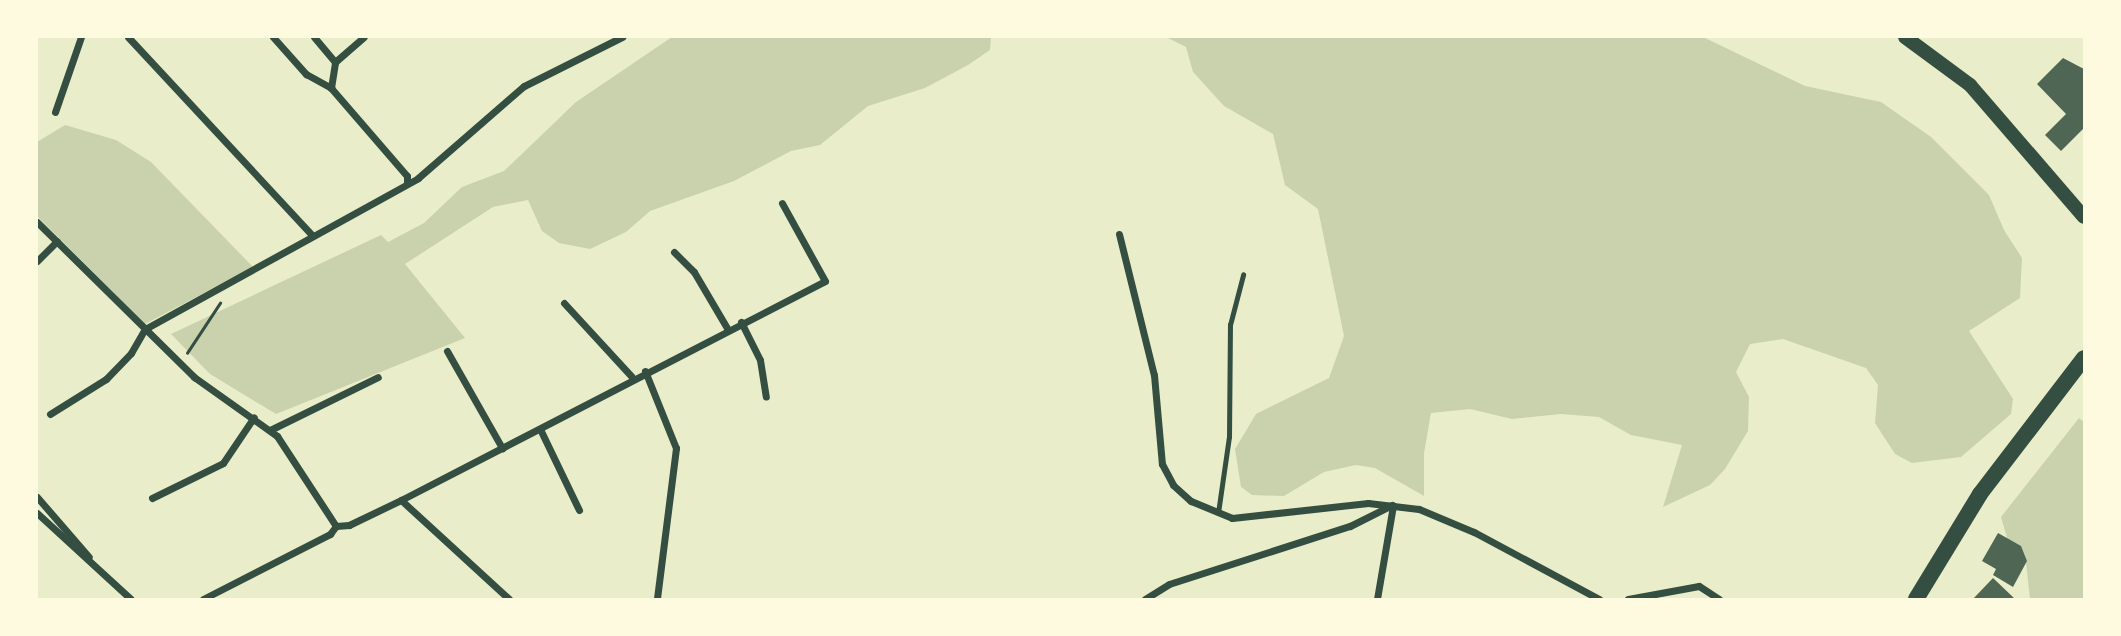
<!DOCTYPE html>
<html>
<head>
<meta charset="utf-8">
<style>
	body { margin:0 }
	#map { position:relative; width:2121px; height:636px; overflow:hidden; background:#e9edc9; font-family:"Work Sans",sans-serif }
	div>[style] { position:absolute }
	.green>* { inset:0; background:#cad2ad }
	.building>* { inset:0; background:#4f6655 }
	.path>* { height:2.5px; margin:-1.25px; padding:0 1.25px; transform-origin:1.25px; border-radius:1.25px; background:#344e41 }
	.service>* { height:4.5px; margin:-2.25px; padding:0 2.25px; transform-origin:2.25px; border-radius:2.25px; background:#344e41 }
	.minor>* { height:7px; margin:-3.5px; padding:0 3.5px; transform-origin:3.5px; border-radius:3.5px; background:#344e41 }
	.secondary>* { height:14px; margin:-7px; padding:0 7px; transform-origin:7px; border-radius:7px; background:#344e41 }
	.trunk>* { height:16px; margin:-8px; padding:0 8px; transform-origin:8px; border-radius:8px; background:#344e41 }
	span { translate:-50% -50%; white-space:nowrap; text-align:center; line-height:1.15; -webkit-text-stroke:5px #fefae0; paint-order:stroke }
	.frame { position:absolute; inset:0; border:38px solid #fefae0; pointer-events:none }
</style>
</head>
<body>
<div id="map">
	<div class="green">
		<div style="clip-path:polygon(672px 37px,991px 37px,990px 50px,968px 65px,925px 88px,868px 106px,820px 145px,791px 151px,734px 181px,650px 211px,626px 232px,590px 249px,559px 243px,542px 231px,528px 200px,493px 207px,405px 264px,465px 338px,276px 414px,210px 374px,171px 334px,381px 235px,388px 242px,424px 223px,462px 187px,504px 171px,576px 102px)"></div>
		<div style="clip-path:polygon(1166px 37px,1703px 37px,1805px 86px,1881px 102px,1931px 137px,1989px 195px,2004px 230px,2022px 258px,2020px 298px,1969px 331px,2013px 399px,2011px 414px,1961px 457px,1912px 463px,1895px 454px,1875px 423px,1878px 385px,1866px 368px,1783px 339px,1750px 344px,1736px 372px,1749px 397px,1748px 431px,1725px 469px,1710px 485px,1663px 507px,1682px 445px,1631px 435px,1599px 417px,1561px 414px,1512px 419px,1470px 409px,1431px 413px,1424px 453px,1424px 496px,1375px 468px,1356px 465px,1324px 472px,1284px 496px,1252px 495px,1241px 487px,1235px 449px,1256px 414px,1329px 378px,1344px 336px,1318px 209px,1285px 185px,1273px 134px,1224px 106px,1193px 72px,1186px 47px)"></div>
		<div style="clip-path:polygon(65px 125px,116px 140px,151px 162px,253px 267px,145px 324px,37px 216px,37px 142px)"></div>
		<div style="clip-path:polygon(2079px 418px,2084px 422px,2084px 599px,2030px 599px,2026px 562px,2010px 548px,2001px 517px)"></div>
	</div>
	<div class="building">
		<div style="clip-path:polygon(2063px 58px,2084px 69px,2084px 128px,2061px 151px,2045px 135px,2066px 114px,2037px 84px)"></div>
		<div style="clip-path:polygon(1998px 533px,2021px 546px,2027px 561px,2013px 587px,1993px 575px,1996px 569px,1982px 561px)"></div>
		<div style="clip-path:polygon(1993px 578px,2015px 599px,1973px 599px)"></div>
	</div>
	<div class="path">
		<div style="left:187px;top:353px;width:60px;rotate:-56.6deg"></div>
	</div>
	<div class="service">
		<div style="left:1218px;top:513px;width:77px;rotate:-81.8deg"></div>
		<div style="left:1229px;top:437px;width:112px;rotate:-89.5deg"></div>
		<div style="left:1230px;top:325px;width:52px;rotate:-75.4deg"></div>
	</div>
	<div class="minor">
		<div style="left:128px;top:37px;width:270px;rotate:47.1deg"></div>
		<div style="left:273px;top:37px;width:50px;rotate:48.3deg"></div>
		<div style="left:306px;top:74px;width:29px;rotate:29deg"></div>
		<div style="left:331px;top:88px;width:116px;rotate:49.2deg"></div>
		<div style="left:407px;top:176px;width:7px;rotate:90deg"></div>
		<div style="left:314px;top:37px;width:33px;rotate:50deg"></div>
		<div style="left:331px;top:88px;width:26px;rotate:-81deg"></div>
		<div style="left:335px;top:62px;width:38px;rotate:-41deg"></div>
		<div style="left:55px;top:112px;width:79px;rotate:-70.9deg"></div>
		<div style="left:37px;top:222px;width:221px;rotate:44.6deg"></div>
		<div style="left:194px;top:377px;width:102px;rotate:35.4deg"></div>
		<div style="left:277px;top:436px;width:108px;rotate:56.8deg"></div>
		<div style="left:336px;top:526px;width:13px;rotate:-4deg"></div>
		<div style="left:349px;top:525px;width:58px;rotate:-25.7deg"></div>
		<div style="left:401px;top:500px;width:477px;rotate:-27.3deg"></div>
		<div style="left:825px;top:281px;width:89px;rotate:-118.9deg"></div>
		<div style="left:1119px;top:234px;width:145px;rotate:76.1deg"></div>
		<div style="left:1154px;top:375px;width:89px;rotate:84.9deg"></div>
		<div style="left:1162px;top:464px;width:24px;rotate:62deg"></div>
		<div style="left:1173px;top:485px;width:24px;rotate:42deg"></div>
		<div style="left:1191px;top:501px;width:44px;rotate:22.5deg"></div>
		<div style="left:1232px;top:518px;width:137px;rotate:-6.3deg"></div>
		<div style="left:1368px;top:503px;width:51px;rotate:6.7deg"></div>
		<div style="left:1419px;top:509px;width:60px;rotate:22.7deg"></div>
		<div style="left:1474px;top:532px;width:142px;rotate:28.2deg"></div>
		<div style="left:674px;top:252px;width:28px;rotate:45deg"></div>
		<div style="left:694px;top:272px;width:65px;rotate:59.5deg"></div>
		<div style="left:37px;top:261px;width:28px;rotate:-45deg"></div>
		<div style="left:564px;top:303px;width:100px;rotate:47.4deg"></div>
		<div style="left:741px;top:322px;width:42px;rotate:63.4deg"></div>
		<div style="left:760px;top:360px;width:37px;rotate:81deg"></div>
		<div style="left:145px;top:329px;width:312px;rotate:-28.9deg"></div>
		<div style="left:418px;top:178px;width:140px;rotate:-41deg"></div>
		<div style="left:524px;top:86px;width:110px;rotate:-26.6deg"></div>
		<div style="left:447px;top:351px;width:112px;rotate:60.4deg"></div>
		<div style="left:645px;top:371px;width:83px;rotate:68.1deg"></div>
		<div style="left:676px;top:448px;width:152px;rotate:97.2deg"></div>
		<div style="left:50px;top:414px;width:66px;rotate:-32deg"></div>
		<div style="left:106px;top:379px;width:36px;rotate:-46deg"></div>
		<div style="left:131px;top:353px;width:28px;rotate:-60deg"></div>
		<div style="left:540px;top:429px;width:90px;rotate:64.3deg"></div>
		<div style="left:270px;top:430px;width:120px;rotate:-26.1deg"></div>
		<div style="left:37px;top:497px;width:79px;rotate:49.1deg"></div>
		<div style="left:152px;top:498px;width:79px;rotate:-26.2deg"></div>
		<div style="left:223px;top:463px;width:55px;rotate:-56deg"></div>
		<div style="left:401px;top:500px;width:147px;rotate:42.5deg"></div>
		<div style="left:37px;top:513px;width:127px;rotate:42.5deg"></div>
		<div style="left:203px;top:599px;width:143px;rotate:-27.1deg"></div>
		<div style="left:330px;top:534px;width:10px;rotate:-53deg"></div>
		<div style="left:1145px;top:599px;width:28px;rotate:-32deg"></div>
		<div style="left:1169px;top:584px;width:190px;rotate:-17.8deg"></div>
		<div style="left:1350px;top:526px;width:47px;rotate:-26.6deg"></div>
		<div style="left:1377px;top:599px;width:95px;rotate:-80.3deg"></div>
		<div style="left:1628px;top:599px;width:72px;rotate:-10.4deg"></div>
		<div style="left:1699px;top:586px;width:24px;rotate:33deg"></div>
	</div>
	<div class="secondary">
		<div style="left:1905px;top:37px;width:81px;rotate:36.4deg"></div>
		<div style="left:1970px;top:85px;width:174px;rotate:49.2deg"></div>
	</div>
	<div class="trunk">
		<div style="left:1916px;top:599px;width:123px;rotate:-58.6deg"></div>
		<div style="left:1980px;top:494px;width:171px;rotate:-52.6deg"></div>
	</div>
	<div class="frame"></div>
</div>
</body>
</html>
